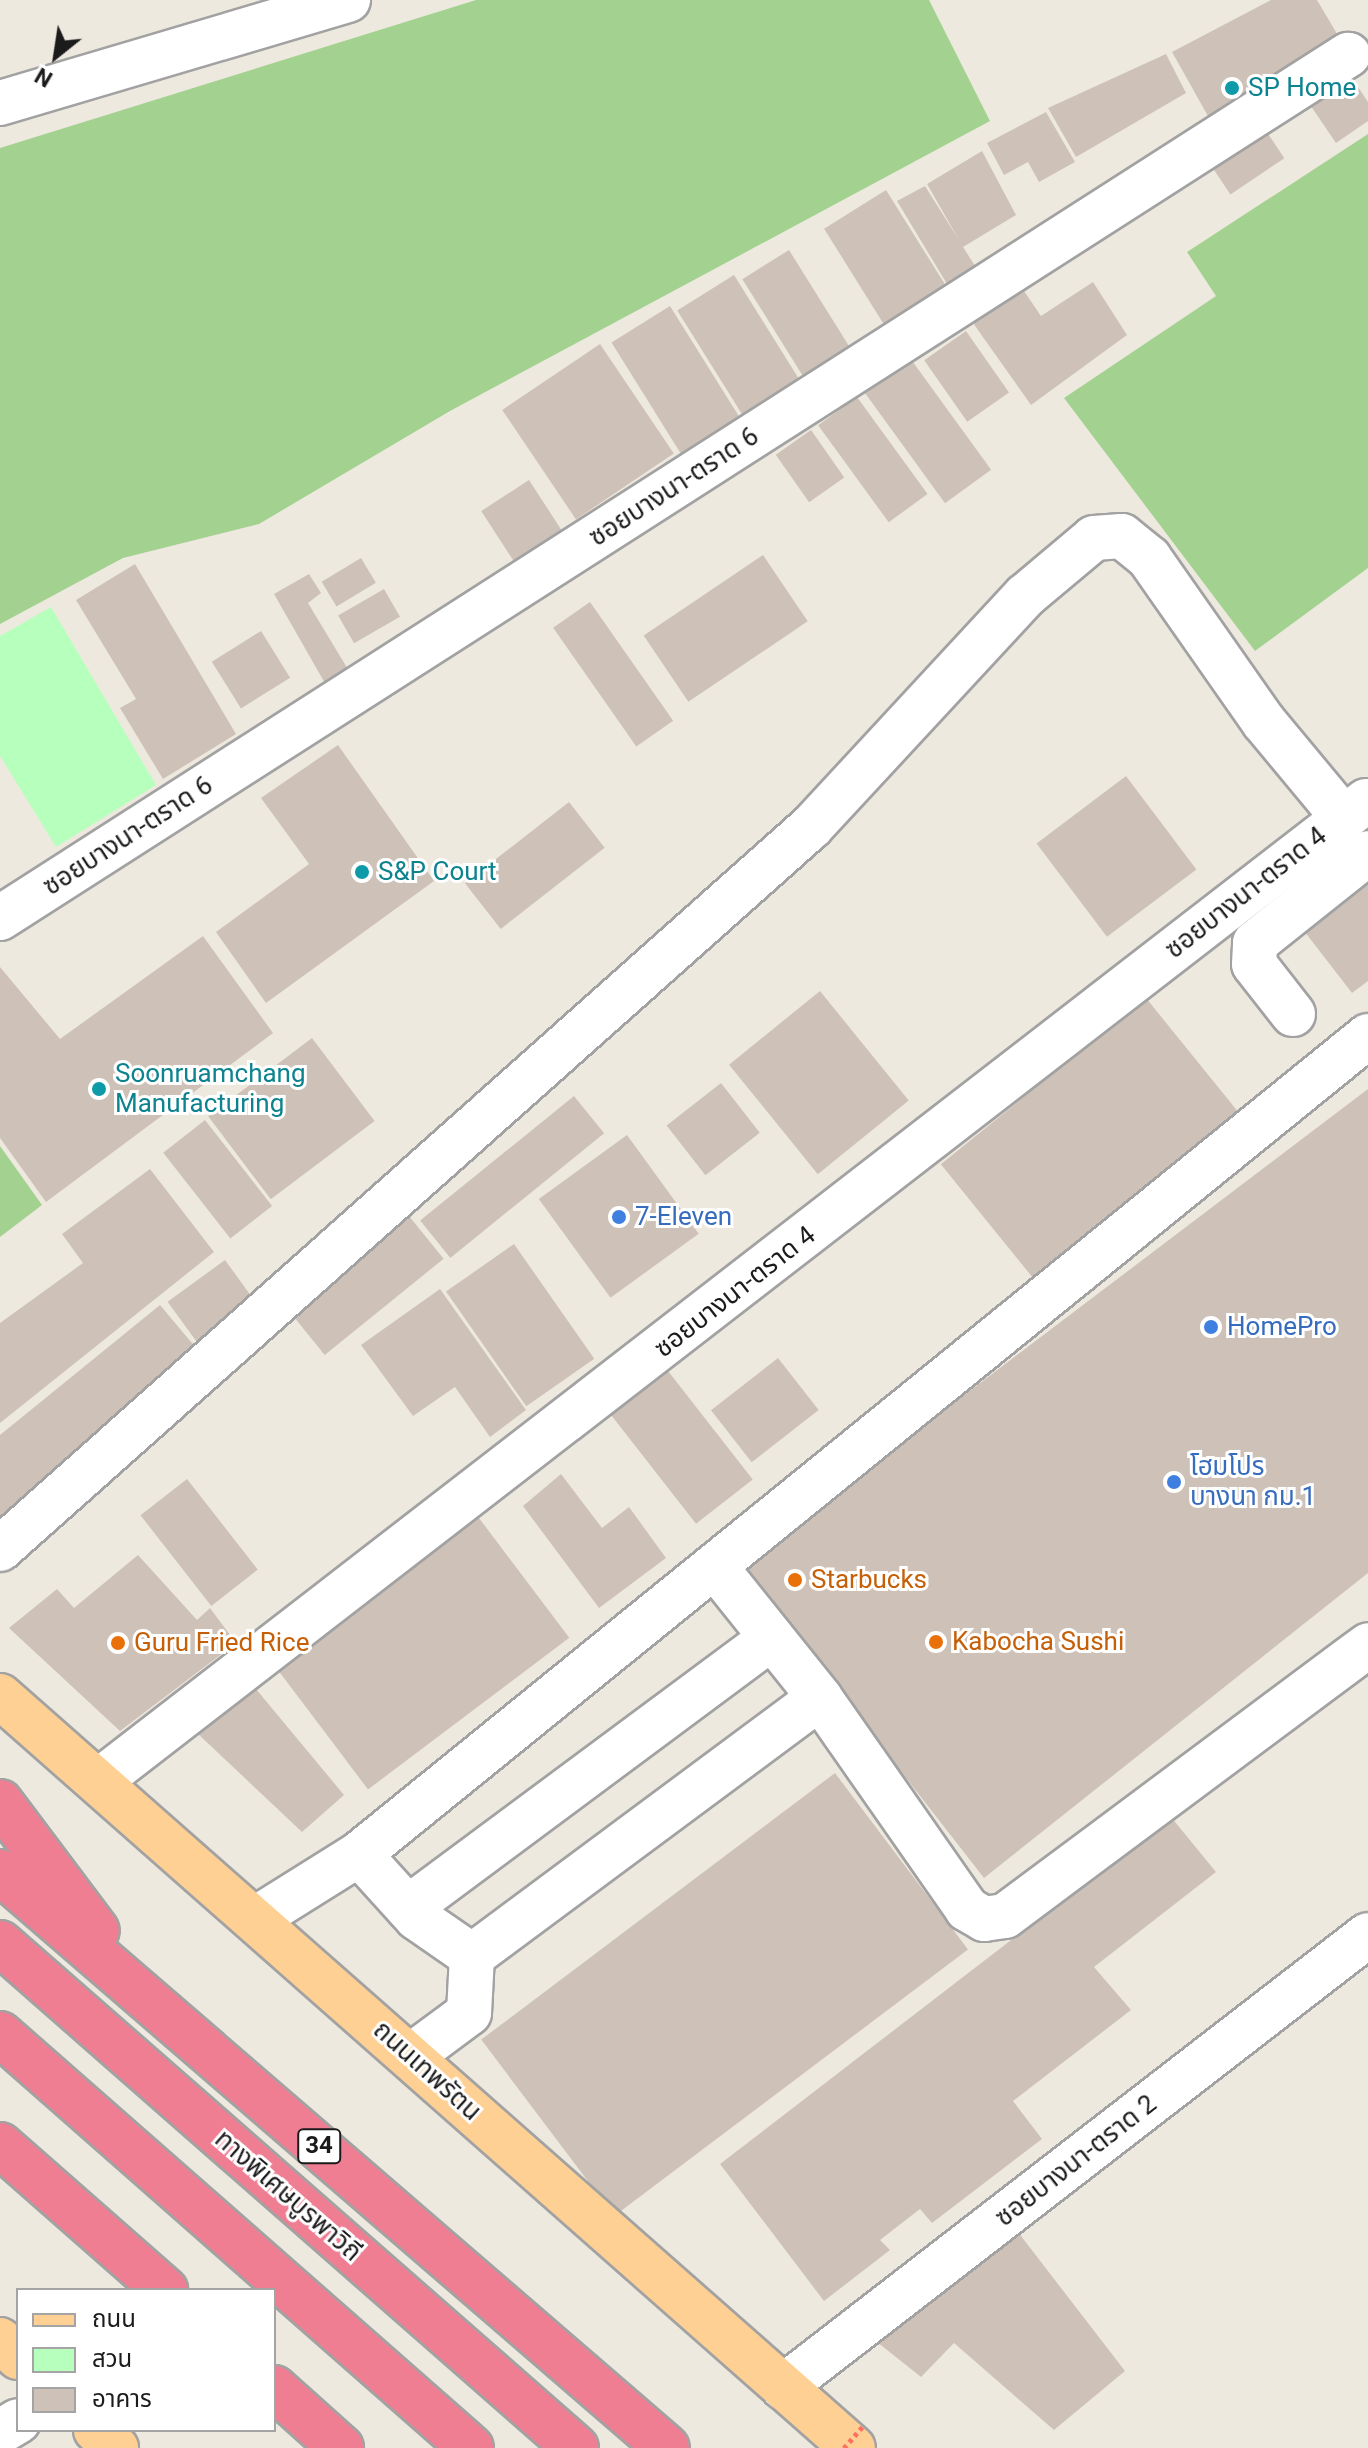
<!DOCTYPE html>
<html>
<head>
<meta charset="utf-8">
<style>
	body { margin:0 }
	#map { position:relative; width:1368px; height:2448px; overflow:hidden; background:#eee9df; font-family:Roboto,"Noto Sans Thai",sans-serif }
	div>[style] { position:absolute }
	.forest>* { inset:0; background:#a3d290 }
	.park>* { inset:0; background:#b6ffbc }
	.building>* { inset:0; background:#cec2b8; transform-origin:0 0 }
	.roads { filter:drop-shadow(2px 0 #a2a2a2) drop-shadow(-2px 0 #a2a2a2) drop-shadow(0 2px #a2a2a2) drop-shadow(0 -2px #a2a2a2) }
	.minor>* { height:44px; margin:-22px; padding:0 22px; transform-origin:22px; border-radius:22px; background:#fff }
	.major>* { height:44px; margin:-22px; padding:0 22px; transform-origin:22px; border-radius:22px; background:#ffd094 }
	.highway>* { height:44px; margin:-22px; padding:0 22px; transform-origin:22px; border-radius:22px; background:#ef7e93 }
	.path-bridge>* { height:5px; margin-top:-2.5px; transform-origin:0; background:repeating-linear-gradient(90deg,#ff7060 0 4px,transparent 0 8px) }
	.dots>* { width:22px; height:22px; translate:-50% -50%; box-sizing:border-box; border:4px solid #fff; border-radius:50% }
	span { translate:-50% -50%; white-space:nowrap; text-align:center; line-height:1.15; -webkit-text-stroke:6px #fff; paint-order:stroke }
	.shield-label span { padding:2px 6px; background:#fff; border:2px solid; border-radius:6px; -webkit-text-stroke-width:0 }
	.shield-label { font-size:24px; color:#1b1b1b; font-weight:700 }
	.culture-label { font-size:26px; color:#0d838f }
	.left { translate:0 -50%; text-align:left }
	.street-label { font-size:26px; color:#1b1b1b }
	.shop-label { font-size:26px; color:#366cbe }
	.food-label { font-size:26px; color:#c56008 }
	.legend { position:absolute; left:16px; top:2288px; width:260px; height:144px; box-sizing:border-box; background:#fff; border:2px solid #a4a4a4; margin:0; padding:10px 14px; list-style:none; font-size:24px; color:#1b1b1b }
	.legend li { display:flex; align-items:center; gap:16px; height:40px }
	.legend b { width:40px; border:2px solid #a4a4a4 }
	.north { position:absolute; left:16px; top:16px; width:80px; height:80px; -webkit-text-stroke:6px #fff; paint-order:stroke; rotate:210deg; font-size:22px; font-weight:700; line-height:32px; text-align:center; color:#1b1b1b }
	.north::after { content:''; display:block; margin:auto; width:28px; height:36px; background:#1b1b1b; clip-path:polygon(50% 0,100% 100%,50% 72%,0 100%) }
</style>
</head>
<body>
<div id="map">
	<div class="forest">
		<div style="clip-path:polygon(476px 0,929px 0,990px 121px,450px 411px,259px 524px,123px 558px,0 624px,0 148px)"></div>
		<div style="clip-path:polygon(1368px 134px,1368px 568px,1255px 651px,1064px 398px,1216px 296px,1187px 252px)"></div>
		<div style="clip-path:polygon(0 1146px,42px 1205px,0 1237px)"></div>
	</div>
	<div class="park">
		<div style="clip-path:polygon(51px 607px,156px 785px,56px 847px,0 756px,0 636px)"></div>
	</div>
	<div class="building">
		<div style="clip-path:polygon(1271px 0,1317px 0,1343px 44px,1213px 125px,1172px 52px)"></div>
		<div style="clip-path:polygon(1166px 54px,1186px 93px,1076px 157px,1048px 108px)"></div>
		<div style="clip-path:polygon(1346px 69px,1368px 102px,1368px 121px,1336px 143px,1304px 96px)"></div>
		<div style="clip-path:polygon(1046px 112px,1075px 162px,1039px 182px,1028px 162px,1004px 175px,987px 143px)"></div>
		<div style="left:1262px;top:125px;width:40px;height:65px;rotate:56deg"></div>
		<div style="clip-path:polygon(982px 151px,1016px 215px,963px 247px,979px 272px,950px 289px,897px 201px,925px 186px,959px 240px,927px 184px)"></div>
		<div style="left:886px;top:190px;width:120px;height:73px;rotate:58deg"></div>
		<div style="left:789px;top:250px;width:115px;height:55px;rotate:58deg"></div>
		<div style="left:734px;top:275px;width:123px;height:67px;rotate:58deg"></div>
		<div style="clip-path:polygon(1093px 282px,1127px 335px,1031px 405px,973px 323px,1024px 291px,1041px 316px)"></div>
		<div style="left:670px;top:306px;width:131px;height:69px;rotate:58deg"></div>
		<div style="left:966px;top:331px;width:75px;height:51px;rotate:55deg"></div>
		<div style="left:600px;top:344px;width:132px;height:118px;rotate:56deg"></div>
		<div style="left:910px;top:358px;width:138px;height:57px;rotate:54deg"></div>
		<div style="left:857px;top:397px;width:120px;height:48px;rotate:54deg"></div>
		<div style="left:811px;top:430px;width:58px;height:43px;rotate:55deg"></div>
		<div style="left:529px;top:480px;width:64px;height:57px;rotate:57deg"></div>
		<div style="left:763px;top:555px;width:80px;height:144px;rotate:56deg"></div>
		<div style="left:361px;top:558px;width:29px;height:46px;rotate:59deg"></div>
		<div style="clip-path:polygon(135px 564px,236px 734px,163px 779px,120px 708px,136px 699px,76px 600px)"></div>
		<div style="clip-path:polygon(309px 574px,321px 593px,308px 603px,349px 671px,326px 685px,274px 594px)"></div>
		<div style="left:384px;top:589px;width:32px;height:53px;rotate:60deg"></div>
		<div style="left:590px;top:602px;width:145px;height:45px;rotate:55deg"></div>
		<div style="left:261px;top:631px;width:55px;height:58px;rotate:58deg"></div>
		<div style="clip-path:polygon(338px 745px,434px 881px,266px 1003px,216px 932px,309px 864px,261px 798px)"></div>
		<div style="left:1126px;top:776px;width:117px;height:112px;rotate:53deg"></div>
		<div style="left:569px;top:802px;width:58px;height:132px;rotate:52deg"></div>
		<div style="clip-path:polygon(1368px 875px,1368px 981px,1352px 993px,1301px 927px)"></div>
		<div style="clip-path:polygon(203px 936px,273px 1033px,46px 1202px,0 1138px,0 967px,60px 1039px)"></div>
		<div style="left:820px;top:991px;width:141px;height:117px;rotate:51deg"></div>
		<div style="left:1146px;top:998px;width:145px;height:264px;rotate:51deg"></div>
		<div style="left:312px;top:1038px;width:104px;height:130px;rotate:53deg"></div>
		<div style="left:721px;top:1083px;width:63px;height:69px;rotate:52deg"></div>
		<div style="clip-path:polygon(1368px 1089px,1368px 1573px,984px 1878px,740px 1565px)"></div>
		<div style="left:574px;top:1096px;width:48px;height:198px;rotate:51deg"></div>
		<div style="left:205px;top:1120px;width:109px;height:53px;rotate:52deg"></div>
		<div style="left:627px;top:1135px;width:122px;height:109px;rotate:54deg"></div>
		<div style="clip-path:polygon(150px 1169px,214px 1252px,0 1423px,0 1323px,83px 1263px,62px 1234px)"></div>
		<div style="left:409px;top:1216px;width:55px;height:153px;rotate:51deg"></div>
		<div style="left:514px;top:1244px;width:140px;height:83px;rotate:55deg"></div>
		<div style="left:225px;top:1260px;width:61px;height:71px;rotate:54deg"></div>
		<div style="clip-path:polygon(440px 1289px,526px 1410px,490px 1437px,455px 1387px,413px 1416px,361px 1345px)"></div>
		<div style="clip-path:polygon(160px 1305px,202px 1355px,0 1516px,0 1435px)"></div>
		<div style="left:778px;top:1358px;width:66px;height:85px;rotate:52deg"></div>
		<div style="left:661px;top:1362px;width:149px;height:72px;rotate:52deg"></div>
		<div style="clip-path:polygon(561px 1474px,602px 1528px,629px 1507px,666px 1558px,599px 1608px,523px 1506px)"></div>
		<div style="left:187px;top:1479px;width:115px;height:59px;rotate:52deg"></div>
		<div style="left:479px;top:1518px;width:150px;height:252px;rotate:53deg"></div>
		<div style="clip-path:polygon(138px 1555px,197px 1620px,210px 1608px,236px 1643px,120px 1731px,9px 1628px,57px 1589px,74px 1608px)"></div>
		<div style="clip-path:polygon(256px 1689px,344px 1795px,302px 1832px,197px 1733px)"></div>
		<div style="left:835px;top:1773px;width:221px;height:443px;rotate:53deg"></div>
		<div style="clip-path:polygon(1171px 1817px,1216px 1872px,1094px 1967px,1131px 2010px,1013px 2101px,1042px 2139px,932px 2223px,920px 2209px,880px 2240px,890px 2250px,824px 2301px,720px 2164px)"></div>
		<div style="clip-path:polygon(1014px 2227px,1125px 2371px,1054px 2430px,954px 2343px,921px 2377px,872px 2338px)"></div>
	</div>
	<div class="roads">
		<div class="minor">
			<div style="left:0;top:103px;width:363px;rotate:-16.5deg"></div>
			<div style="left:0;top:918px;width:1601px;rotate:-32.63deg"></div>
			<div style="left:1293px;top:1014px;width:63px;rotate:-128deg"></div>
			<div style="left:1254px;top:964px;width:21px;rotate:-87deg"></div>
			<div style="left:1255px;top:943px;width:144px;rotate:-38.5deg"></div>
			<div style="left:0;top:1549px;width:1086px;rotate:-41.68deg"></div>
			<div style="left:811px;top:827px;width:315px;rotate:-47.2deg"></div>
			<div style="left:1025px;top:596px;width:90px;rotate:-40deg"></div>
			<div style="left:1094px;top:538px;width:28px;rotate:-4deg"></div>
			<div style="left:1122px;top:536px;width:35px;rotate:39deg"></div>
			<div style="left:1149px;top:558px;width:200px;rotate:55deg"></div>
			<div style="left:1264px;top:722px;width:124px;rotate:50.3deg"></div>
			<div style="left:716px;top:1568px;width:166px;rotate:51.3deg"></div>
			<div style="left:820px;top:1698px;width:257px;rotate:55.1deg"></div>
			<div style="left:967px;top:1909px;width:20px;rotate:30deg"></div>
			<div style="left:984px;top:1919px;width:21px;rotate:-8deg"></div>
			<div style="left:1005px;top:1916px;width:453px;rotate:-36.7deg"></div>
			<div style="left:99px;top:1781px;width:1602px;rotate:-37.72deg"></div>
			<div style="left:359px;top:1854px;width:86px;rotate:47.8deg"></div>
			<div style="left:417px;top:1918px;width:67px;rotate:34.6deg"></div>
			<div style="left:408px;top:1908px;width:453px;rotate:-36.6deg"></div>
			<div style="left:257px;top:1918px;width:120px;rotate:-32.1deg"></div>
			<div style="left:359px;top:1854px;width:1299px;rotate:-39.03deg"></div>
			<div style="left:411px;top:2056px;width:72px;rotate:-36.6deg"></div>
			<div style="left:469px;top:2013px;width:57px;rotate:-87deg"></div>
			<div style="left:472px;top:1956px;width:433px;rotate:-36.6deg"></div>
			<div style="left:783px;top:2387px;width:739px;rotate:-37.69deg"></div>
			<div style="left:0;top:2432px;width:21px;rotate:-31deg"></div>
		</div>
		<div class="major">
			<div style="left:0;top:1696px;width:1137px;rotate:41.4deg"></div>
			<div style="left:0;top:2340px;width:25px;rotate:43deg"></div>
			<div style="left:96px;top:2430px;width:27px;rotate:42deg"></div>
		</div>
		<div class="highway">
			<div style="left:0;top:1802px;width:161px;rotate:53.1deg"></div>
			<div style="left:0;top:1872px;width:881px;rotate:40.81deg"></div>
			<div style="left:0;top:1943px;width:766px;rotate:41.24deg"></div>
			<div style="left:0;top:2034px;width:627px;rotate:41.31deg"></div>
			<div style="left:0;top:2145px;width:220px;rotate:41.3deg"></div>
			<div style="left:274px;top:2388px;width:90px;rotate:41.8deg"></div>
		</div>
	</div>
	<div class="path-bridge">
		<div style="left:844px;top:2448px;width:30px;rotate:-49deg"></div>
	</div>
	<div class="dots">
		<div style="left:1232px;top:88px;background:#0f9aa8"></div>
		<div style="left:362px;top:872px;background:#0f9aa8"></div>
		<div style="left:99px;top:1089px;background:#0f9aa8"></div>
		<div style="left:619px;top:1217px;background:#3f7fe0"></div>
		<div style="left:1211px;top:1327px;background:#3f7fe0"></div>
		<div style="left:1174px;top:1482px;background:#3f7fe0"></div>
		<div style="left:795px;top:1580px;background:#e8710a"></div>
		<div style="left:936px;top:1642px;background:#e8710a"></div>
		<div style="left:118px;top:1643px;background:#e8710a"></div>
	</div>
	<div class="shield-label">
		<span style="left:319px;top:2146px">34</span>
	</div>
	<div class="culture-label">
		<span class="left" style="left:1248px;top:88px">SP Home</span>
		<span class="left" style="left:378px;top:872px">S&amp;P Court</span>
		<span class="left" style="left:115px;top:1089px">Soonruamchang<br>Manufacturing</span>
	</div>
	<div class="street-label">
		<span style="left:674px;top:487px;rotate:-33deg">ซอยบางนา-ตราด 6</span>
		<span style="left:128px;top:836px;rotate:-33deg">ซอยบางนา-ตราด 6</span>
		<span style="left:1246px;top:893px;rotate:-38deg">ซอยบางนา-ตราด 4</span>
		<span style="left:735px;top:1292px;rotate:-38deg">ซอยบางนา-ตราด 4</span>
		<span style="left:427px;top:2071px;rotate:42deg">ถนนเทพรัตน</span>
		<span style="left:1076px;top:2161px;rotate:-38deg">ซอยบางนา-ตราด 2</span>
		<span style="left:288px;top:2196px;rotate:41deg">ทางพิเศษบูรพาวิถี</span>
	</div>
	<div class="shop-label">
		<span class="left" style="left:635px;top:1217px">7-Eleven</span>
		<span class="left" style="left:1227px;top:1327px">HomePro</span>
		<span class="left" style="left:1190px;top:1482px">โฮมโปร<br>บางนา กม.1</span>
	</div>
	<div class="food-label">
		<span class="left" style="left:811px;top:1580px">Starbucks</span>
		<span class="left" style="left:952px;top:1642px">Kabocha Sushi</span>
		<span class="left" style="left:134px;top:1643px">Guru Fried Rice</span>
	</div>
	<ul class="legend">
	<li><b style="height:10px;background:#ffd094"></b>ถนน</li>
	<li><b style="height:22px;background:#b6ffbc"></b>สวน</li>
	<li><b style="height:22px;background:#cec2b8"></b>อาคาร</li>
	</ul>
	<div class="north">N</div>
</div>
</body>
</html>
